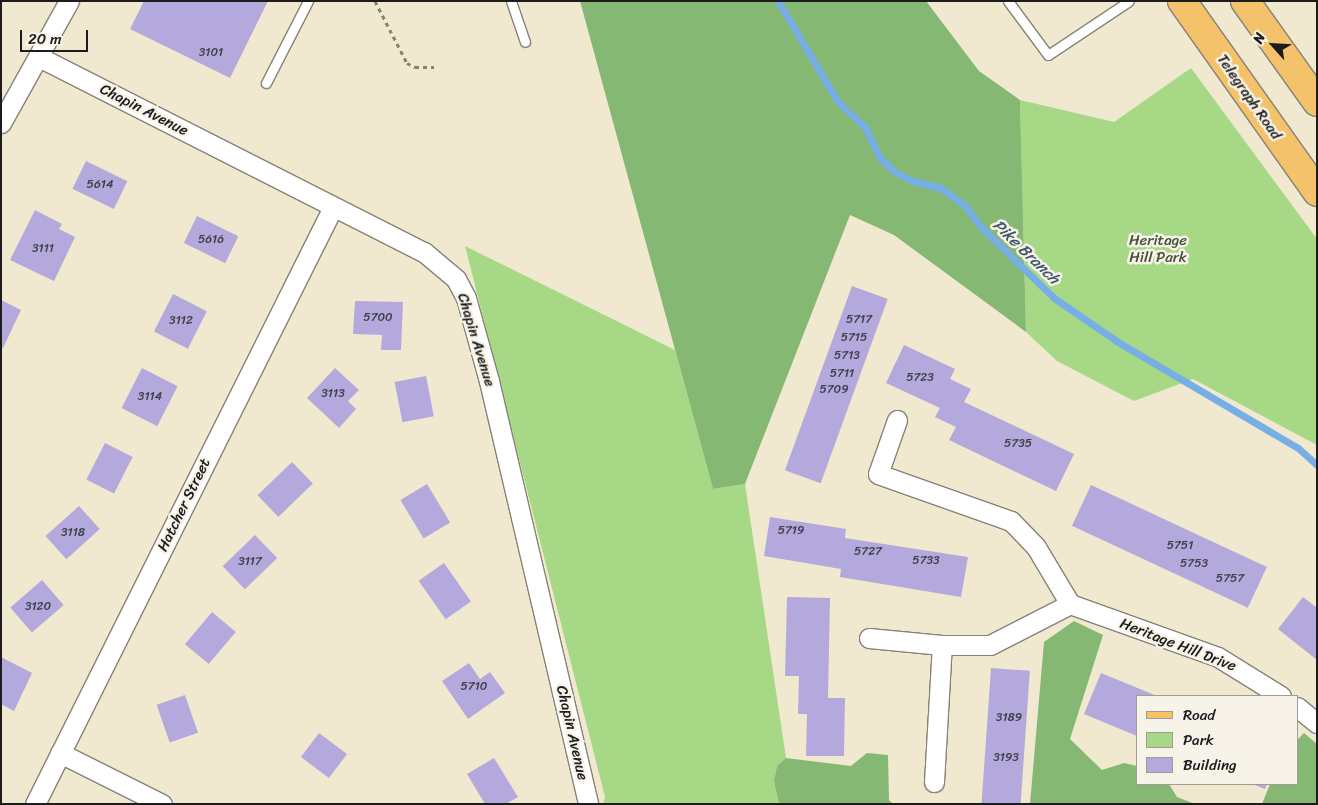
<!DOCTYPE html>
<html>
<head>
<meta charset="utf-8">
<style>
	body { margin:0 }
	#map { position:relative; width:1318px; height:805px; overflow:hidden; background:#f1e8d0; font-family:Sriracha,sans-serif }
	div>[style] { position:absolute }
	.green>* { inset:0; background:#a7d886 }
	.forest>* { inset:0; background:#85b873 }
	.stream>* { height:7px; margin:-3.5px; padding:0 3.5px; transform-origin:3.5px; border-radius:3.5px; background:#77aee6 }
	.building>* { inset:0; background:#b4a9dc; transform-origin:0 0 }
	.path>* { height:3px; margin-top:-1.5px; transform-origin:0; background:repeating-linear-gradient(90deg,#868276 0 4px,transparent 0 8px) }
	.roads { filter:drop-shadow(1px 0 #868276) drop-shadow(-1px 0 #868276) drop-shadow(0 1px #868276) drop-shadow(0 -1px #868276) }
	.service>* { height:9px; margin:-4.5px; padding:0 4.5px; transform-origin:4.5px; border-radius:4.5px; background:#fff }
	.minor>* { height:19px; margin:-9.5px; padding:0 9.5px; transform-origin:9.5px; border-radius:9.5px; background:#fff }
	.primary>* { height:28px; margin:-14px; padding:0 14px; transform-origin:14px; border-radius:14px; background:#f3c26a }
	span { translate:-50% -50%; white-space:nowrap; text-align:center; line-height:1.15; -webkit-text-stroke:5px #f7f3e8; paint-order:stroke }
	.number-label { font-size:12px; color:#423f4c }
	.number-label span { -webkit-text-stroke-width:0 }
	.street-label { font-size:15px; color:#1c1c1c }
	.park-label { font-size:15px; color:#46543c }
	.water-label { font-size:16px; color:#40566d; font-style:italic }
	.frame { position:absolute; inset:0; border:2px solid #1c1c1c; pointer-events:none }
	.legend { position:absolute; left:1136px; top:695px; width:162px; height:90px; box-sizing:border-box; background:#f7f3e8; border:1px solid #9f9d96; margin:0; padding:6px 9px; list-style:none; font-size:15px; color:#1c1c1c }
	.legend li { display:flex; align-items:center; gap:10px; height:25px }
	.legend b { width:25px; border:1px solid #9f9d96 }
	.north { position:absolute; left:1248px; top:20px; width:50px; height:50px; -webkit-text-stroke:4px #f7f3e8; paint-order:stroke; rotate:296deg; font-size:14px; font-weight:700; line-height:20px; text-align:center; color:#1c1c1c }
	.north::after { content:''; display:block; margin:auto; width:18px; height:22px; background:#1c1c1c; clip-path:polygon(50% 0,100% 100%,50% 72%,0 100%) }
	.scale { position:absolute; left:20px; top:30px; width:68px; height:22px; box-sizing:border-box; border:2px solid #1c1c1c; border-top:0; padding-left:6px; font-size:15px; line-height:18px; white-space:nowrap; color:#1c1c1c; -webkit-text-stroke:4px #f7f3e8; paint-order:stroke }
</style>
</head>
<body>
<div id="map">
	<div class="green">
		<div style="clip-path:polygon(1191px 68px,1317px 239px,1317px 445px,1193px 379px,1134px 401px,1057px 361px,1026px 332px,1020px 100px,1114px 122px)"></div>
		<div style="clip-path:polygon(465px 246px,675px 350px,713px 489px,745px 484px,786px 758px,777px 766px,774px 781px,779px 804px,603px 804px,605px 797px)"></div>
	</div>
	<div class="forest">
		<div style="clip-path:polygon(580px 1px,926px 1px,979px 71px,1020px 100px,1026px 332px,894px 235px,850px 215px,745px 484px,713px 489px)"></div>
		<div style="clip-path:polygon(1074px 621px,1103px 635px,1070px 739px,1102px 770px,1124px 763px,1137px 766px,1137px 784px,1169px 784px,1177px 797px,1195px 804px,1030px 804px,1044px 642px)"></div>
		<div style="clip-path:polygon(1304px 733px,1317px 744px,1317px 804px,1262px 804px,1270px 784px,1297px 784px,1297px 740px)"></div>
		<div style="clip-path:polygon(867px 753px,888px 755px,889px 800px,893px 804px,779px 804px,774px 781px,777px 766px,786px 758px,851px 766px)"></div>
	</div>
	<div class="stream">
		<div style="left:778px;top:1px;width:117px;rotate:59.3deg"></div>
		<div style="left:838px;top:102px;width:37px;rotate:43deg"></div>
		<div style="left:865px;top:127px;width:34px;rotate:64deg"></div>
		<div style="left:880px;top:158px;width:21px;rotate:43deg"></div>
		<div style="left:895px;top:172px;width:20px;rotate:27deg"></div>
		<div style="left:913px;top:181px;width:29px;rotate:14deg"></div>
		<div style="left:941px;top:188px;width:29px;rotate:36deg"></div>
		<div style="left:964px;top:205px;width:28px;rotate:52deg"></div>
		<div style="left:981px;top:227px;width:102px;rotate:44.2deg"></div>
		<div style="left:1054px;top:298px;width:78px;rotate:34.5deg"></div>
		<div style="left:1118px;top:342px;width:209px;rotate:30.5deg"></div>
		<div style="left:1298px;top:448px;width:25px;rotate:42deg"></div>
	</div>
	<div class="building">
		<div style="clip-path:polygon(144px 1px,268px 1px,230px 78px,130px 29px)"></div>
		<div style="left:86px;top:161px;width:46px;height:31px;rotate:26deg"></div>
		<div style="clip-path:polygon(35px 210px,62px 224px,59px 229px,75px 237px,54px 281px,10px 260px)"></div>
		<div style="left:197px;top:216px;width:46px;height:30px;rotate:26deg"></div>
		<div style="left:852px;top:286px;width:38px;height:196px;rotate:20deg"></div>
		<div style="left:173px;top:294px;width:38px;height:42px;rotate:27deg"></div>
		<div style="clip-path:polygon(1px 300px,21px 310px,3px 348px,1px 347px)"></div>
		<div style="clip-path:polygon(355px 301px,403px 302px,401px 350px,381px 350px,382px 335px,353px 334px)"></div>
		<div style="clip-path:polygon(904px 345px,955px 369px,950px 379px,971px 389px,964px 402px,1074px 454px,1056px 491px,949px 440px,956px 427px,935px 417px,940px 408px,886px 383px)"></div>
		<div style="left:142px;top:368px;width:40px;height:45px;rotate:27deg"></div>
		<div style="clip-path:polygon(335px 368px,359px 390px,348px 401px,356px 409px,339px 428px,307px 398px)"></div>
		<div style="left:426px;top:376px;width:41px;height:32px;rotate:79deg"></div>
		<div style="left:105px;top:443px;width:31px;height:41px;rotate:27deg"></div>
		<div style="left:292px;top:462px;width:30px;height:48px;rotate:46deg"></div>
		<div style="left:427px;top:484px;width:45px;height:31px;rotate:59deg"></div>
		<div style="left:1091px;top:485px;width:194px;height:45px;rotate:25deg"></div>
		<div style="left:79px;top:506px;width:31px;height:45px;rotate:48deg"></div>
		<div style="clip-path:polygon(770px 517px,846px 529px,845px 538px,968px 557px,961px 597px,840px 577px,841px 569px,764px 556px)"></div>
		<div style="left:255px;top:535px;width:32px;height:45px;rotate:46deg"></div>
		<div style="left:444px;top:563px;width:47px;height:31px;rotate:55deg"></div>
		<div style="left:42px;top:580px;width:33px;height:42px;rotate:49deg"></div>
		<div style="clip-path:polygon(787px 597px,830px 598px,828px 698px,845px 698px,844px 756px,806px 756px,807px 714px,798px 714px,799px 676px,785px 676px)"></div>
		<div style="clip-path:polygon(1303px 597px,1317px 608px,1317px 660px,1278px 629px)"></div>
		<div style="left:212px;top:612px;width:31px;height:42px;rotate:40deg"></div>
		<div style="clip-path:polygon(1px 657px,32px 673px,14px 711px,1px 704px)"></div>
		<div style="clip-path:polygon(469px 663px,480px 679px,490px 672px,505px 693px,468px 719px,442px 681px)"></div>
		<div style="left:991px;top:668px;width:39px;height:137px;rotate:4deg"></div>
		<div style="clip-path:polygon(1101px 673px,1157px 696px,1137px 696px,1137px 736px,1084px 714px)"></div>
		<div style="left:185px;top:695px;width:40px;height:30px;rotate:71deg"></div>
		<div style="left:319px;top:733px;width:35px;height:30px;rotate:37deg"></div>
		<div style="clip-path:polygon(494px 758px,518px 797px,506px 804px,485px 804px,467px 774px)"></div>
		<div style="clip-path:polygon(1252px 784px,1267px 784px,1265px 789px)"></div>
	</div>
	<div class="path">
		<div style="left:375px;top:1px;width:70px;rotate:62.7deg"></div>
		<div style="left:407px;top:63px;width:9px;rotate:27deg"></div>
		<div style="left:415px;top:67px;width:19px"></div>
	</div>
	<div class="roads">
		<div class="service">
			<div style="left:511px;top:1px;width:43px;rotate:71.1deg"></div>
			<div style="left:1008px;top:1px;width:67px;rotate:53.5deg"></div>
			<div style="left:1048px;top:55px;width:97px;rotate:-33.7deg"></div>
			<div style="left:266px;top:83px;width:92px;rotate:-62.9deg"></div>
		</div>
		<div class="minor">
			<div style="left:39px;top:57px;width:432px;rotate:26.9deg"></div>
			<div style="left:424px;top:252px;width:42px;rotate:40.2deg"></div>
			<div style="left:456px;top:279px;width:21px;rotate:62deg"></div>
			<div style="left:466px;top:298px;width:86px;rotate:74.5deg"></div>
			<div style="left:489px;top:381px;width:434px;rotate:76.8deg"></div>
			<div style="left:1px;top:123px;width:140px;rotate:-60.9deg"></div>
			<div style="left:897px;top:420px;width:57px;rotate:109.4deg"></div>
			<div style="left:878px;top:474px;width:141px;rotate:19.5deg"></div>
			<div style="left:1011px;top:521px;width:36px;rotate:46deg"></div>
			<div style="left:1036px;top:547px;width:66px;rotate:59.2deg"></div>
			<div style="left:1070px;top:604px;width:157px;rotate:19.7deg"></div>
			<div style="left:1218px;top:657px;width:74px;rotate:31.8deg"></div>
			<div style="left:869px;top:638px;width:73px;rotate:5.5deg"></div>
			<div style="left:942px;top:645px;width:48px"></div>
			<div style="left:990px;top:645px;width:90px;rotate:-27.1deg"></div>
			<div style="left:1297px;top:707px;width:26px;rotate:39deg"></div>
			<div style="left:60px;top:753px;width:114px;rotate:26.6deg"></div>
			<div style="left:934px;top:782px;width:137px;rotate:-86.7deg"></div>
			<div style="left:35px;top:804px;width:667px;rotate:-63.47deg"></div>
		</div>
		<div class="primary">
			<div style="left:1182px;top:1px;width:234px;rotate:54.7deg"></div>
			<div style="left:1245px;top:1px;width:124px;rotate:54.5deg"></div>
		</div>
	</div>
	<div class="number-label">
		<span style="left:211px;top:53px">3101</span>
		<span style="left:100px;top:185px">5614</span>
		<span style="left:211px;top:240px">5616</span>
		<span style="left:43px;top:249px">3111</span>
		<span style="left:378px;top:318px">5700</span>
		<span style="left:859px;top:320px">5717</span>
		<span style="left:181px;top:321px">3112</span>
		<span style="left:854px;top:338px">5715</span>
		<span style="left:847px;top:356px">5713</span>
		<span style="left:842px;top:374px">5711</span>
		<span style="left:920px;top:378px">5723</span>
		<span style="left:834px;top:390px">5709</span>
		<span style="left:333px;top:394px">3113</span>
		<span style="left:150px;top:397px">3114</span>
		<span style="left:1018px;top:444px">5735</span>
		<span style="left:791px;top:531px">5719</span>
		<span style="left:73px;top:533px">3118</span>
		<span style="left:1180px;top:546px">5751</span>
		<span style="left:868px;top:552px">5727</span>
		<span style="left:926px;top:561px">5733</span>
		<span style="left:250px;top:562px">3117</span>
		<span style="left:1194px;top:564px">5753</span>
		<span style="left:1230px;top:579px">5757</span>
		<span style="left:38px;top:607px">3120</span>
		<span style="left:474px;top:687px">5710</span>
		<span style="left:1009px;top:718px">3189</span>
		<span style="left:1006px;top:758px">3193</span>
	</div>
	<div class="street-label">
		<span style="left:1249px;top:97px;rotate:55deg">Telegraph Road</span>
		<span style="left:144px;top:110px;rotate:27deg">Chapin Avenue</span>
		<span style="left:476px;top:340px;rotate:73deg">Chapin Avenue</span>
		<span style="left:184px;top:505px;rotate:-64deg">Hatcher Street</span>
		<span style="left:1178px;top:645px;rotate:21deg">Heritage Hill Drive</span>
		<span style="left:572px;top:733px;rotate:77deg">Chapin Avenue</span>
	</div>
	<div class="park-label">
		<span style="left:1158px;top:249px">Heritage<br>Hill Park</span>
	</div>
	<div class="water-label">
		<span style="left:1026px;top:252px;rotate:44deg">Pike Branch</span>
	</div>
	<div class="frame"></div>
	<ul class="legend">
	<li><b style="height:6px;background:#f3c26a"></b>Road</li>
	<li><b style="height:14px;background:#a7d886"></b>Park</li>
	<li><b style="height:14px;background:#b4a9dc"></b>Building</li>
	</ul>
	<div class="north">N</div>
	<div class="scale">20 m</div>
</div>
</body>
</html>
